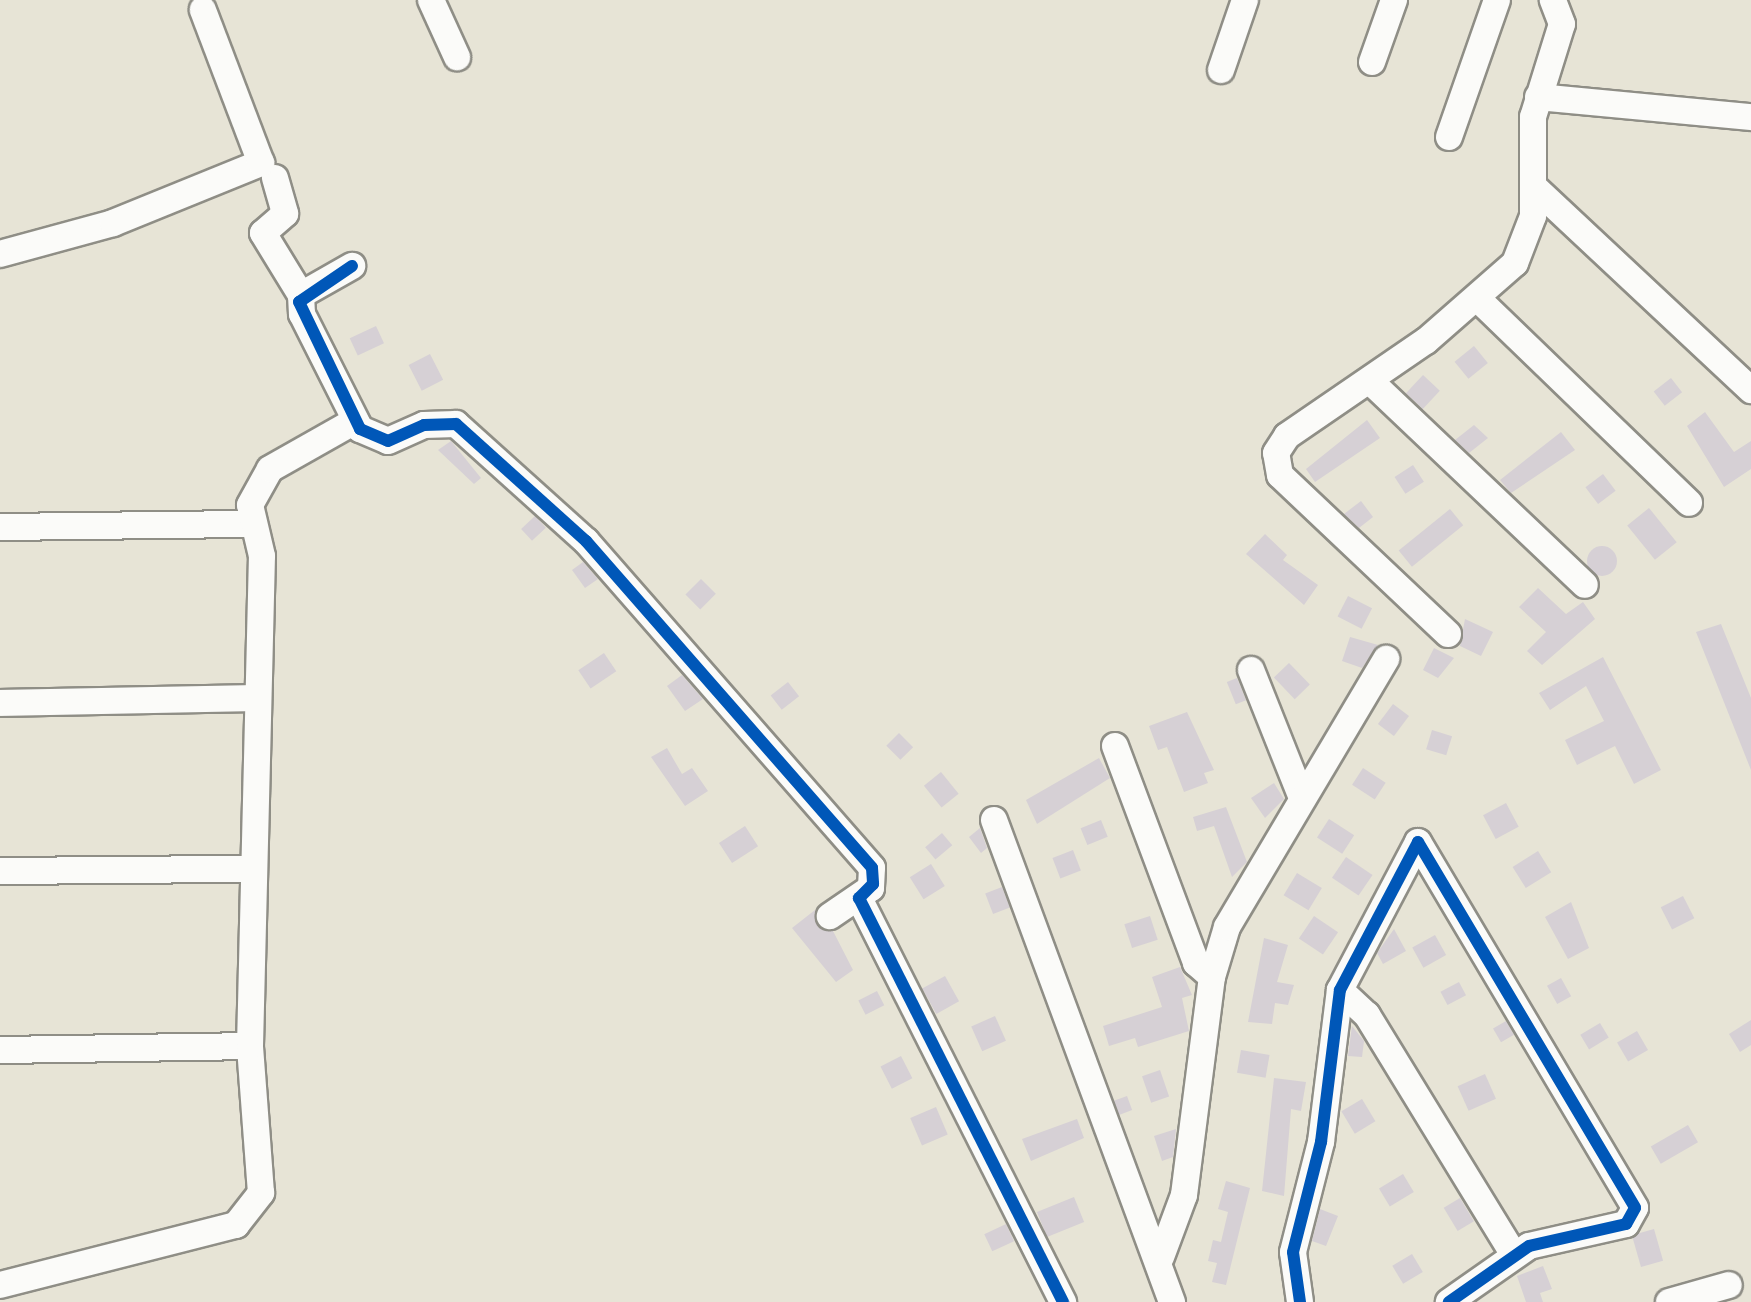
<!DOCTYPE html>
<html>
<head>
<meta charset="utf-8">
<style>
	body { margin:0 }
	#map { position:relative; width:1751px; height:1302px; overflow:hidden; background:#e7e4d6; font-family:"IM FELL Great Primer",serif }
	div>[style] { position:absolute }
	.building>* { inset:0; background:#d6d0d5; transform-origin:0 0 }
	.round { border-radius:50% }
	.roads { filter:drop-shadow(2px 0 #8f8e86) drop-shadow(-2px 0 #8f8e86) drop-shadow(0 2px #8f8e86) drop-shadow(0 -2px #8f8e86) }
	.minor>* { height:26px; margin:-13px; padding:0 13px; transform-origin:13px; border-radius:13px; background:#fbfbf9 }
	.cycleway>* { height:12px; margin:-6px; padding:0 6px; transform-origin:6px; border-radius:6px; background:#0057b8 }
	span { translate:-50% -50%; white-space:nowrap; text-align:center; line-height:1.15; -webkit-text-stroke:7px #fff; paint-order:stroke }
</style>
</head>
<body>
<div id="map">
	<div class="building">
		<div style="left:376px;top:326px;width:19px;height:29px;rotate:65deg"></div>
		<div style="left:1474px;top:346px;width:22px;height:25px;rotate:51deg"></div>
		<div style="left:430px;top:354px;width:29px;height:24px;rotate:63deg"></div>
		<div style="left:1423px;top:375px;width:23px;height:25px;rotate:43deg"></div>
		<div style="left:1671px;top:378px;width:18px;height:22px;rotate:52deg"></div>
		<div style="clip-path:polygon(1705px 412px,1734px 452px,1751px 441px,1751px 469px,1724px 487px,1687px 426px)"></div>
		<div style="clip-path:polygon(1367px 420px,1380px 438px,1315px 482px,1306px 469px)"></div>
		<div style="clip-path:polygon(1474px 425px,1488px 438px,1469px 453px,1455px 440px)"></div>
		<div style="clip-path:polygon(1561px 432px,1575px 450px,1511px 493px,1500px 480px)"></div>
		<div style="clip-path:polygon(451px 441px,481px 478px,474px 484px,438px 450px)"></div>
		<div style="left:1413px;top:465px;width:20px;height:22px;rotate:57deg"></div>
		<div style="left:1603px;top:474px;width:21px;height:22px;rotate:53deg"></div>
		<div style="clip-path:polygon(1361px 501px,1373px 517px,1359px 528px,1344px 514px)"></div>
		<div style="left:1649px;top:508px;width:44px;height:28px;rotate:51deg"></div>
		<div style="left:1450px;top:509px;width:21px;height:66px;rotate:51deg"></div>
		<div style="left:535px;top:516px;width:16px;height:19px;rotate:47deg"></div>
		<div style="clip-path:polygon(1265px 534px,1287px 555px,1283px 560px,1318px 585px,1304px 605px,1246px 554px)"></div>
		<div class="round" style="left:1587px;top:546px;width:30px;height:30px"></div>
		<div style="clip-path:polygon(583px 562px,598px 579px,585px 588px,572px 570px)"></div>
		<div style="left:701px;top:579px;width:21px;height:22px;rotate:45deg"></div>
		<div style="clip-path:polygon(1538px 588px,1566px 614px,1583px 602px,1595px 619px,1542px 665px,1527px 651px,1546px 632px,1519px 607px)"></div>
		<div style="left:1348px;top:596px;width:27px;height:23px;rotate:27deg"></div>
		<div style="clip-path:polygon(1465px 619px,1493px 632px,1481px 656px,1460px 646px)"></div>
		<div style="clip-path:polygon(1721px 624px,1751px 698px,1751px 770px,1696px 632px)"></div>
		<div style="clip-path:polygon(1350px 637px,1378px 645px,1362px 668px,1342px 661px)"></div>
		<div style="clip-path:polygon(1434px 648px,1454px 658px,1438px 678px,1423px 670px)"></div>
		<div style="left:604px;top:653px;width:22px;height:31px;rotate:56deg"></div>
		<div style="clip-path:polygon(1603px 657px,1661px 770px,1634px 784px,1615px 746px,1577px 765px,1565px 740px,1604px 721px,1586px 686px,1550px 710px,1539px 693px)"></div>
		<div style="left:1289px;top:663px;width:30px;height:21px;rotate:46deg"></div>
		<div style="clip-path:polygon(682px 675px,703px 699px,685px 711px,667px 686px)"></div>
		<div style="left:1237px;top:678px;width:24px;height:11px;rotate:68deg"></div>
		<div style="left:788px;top:682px;width:18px;height:22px;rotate:52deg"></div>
		<div style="left:1393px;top:704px;width:20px;height:25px;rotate:37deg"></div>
		<div style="clip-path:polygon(1187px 712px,1214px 770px,1204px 773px,1208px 783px,1184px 792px,1167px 747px,1158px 750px,1149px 726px)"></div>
		<div style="left:1432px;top:730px;width:21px;height:20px;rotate:17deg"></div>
		<div style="left:899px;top:733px;width:20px;height:18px;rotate:45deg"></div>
		<div style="clip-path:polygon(667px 748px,682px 774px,692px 768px,708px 791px,685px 806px,651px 757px)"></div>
		<div style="clip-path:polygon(1099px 758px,1110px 778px,1037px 824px,1026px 800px)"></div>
		<div style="left:1363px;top:768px;width:27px;height:20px;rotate:33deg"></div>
		<div style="left:941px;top:772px;width:28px;height:22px;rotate:51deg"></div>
		<div style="clip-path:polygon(1274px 783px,1284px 799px,1265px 818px,1251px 798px)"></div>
		<div style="left:1506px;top:803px;width:27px;height:26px;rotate:62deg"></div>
		<div style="clip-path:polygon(1226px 807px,1247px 862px,1232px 877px,1214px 826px,1197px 831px,1193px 817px)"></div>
		<div style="left:1329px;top:819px;width:30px;height:22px;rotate:33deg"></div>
		<div style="left:1101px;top:820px;width:18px;height:22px;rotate:68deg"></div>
		<div style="left:745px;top:826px;width:24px;height:31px;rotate:57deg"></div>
		<div style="clip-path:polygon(980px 828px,987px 848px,981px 853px,969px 837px)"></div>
		<div style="left:942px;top:833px;width:16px;height:22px;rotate:50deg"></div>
		<div style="left:1073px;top:850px;width:22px;height:22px;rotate:69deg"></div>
		<div style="left:1538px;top:851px;width:25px;height:30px;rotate:58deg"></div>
		<div style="left:1346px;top:857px;width:32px;height:25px;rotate:34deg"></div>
		<div style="left:931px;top:864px;width:26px;height:25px;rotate:58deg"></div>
		<div style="left:1297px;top:873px;width:29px;height:26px;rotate:31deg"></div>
		<div style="left:1002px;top:887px;width:22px;height:18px;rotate:69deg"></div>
		<div style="left:1683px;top:896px;width:25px;height:25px;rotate:63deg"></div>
		<div style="clip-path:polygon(1571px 902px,1589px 948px,1568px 959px,1545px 917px)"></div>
		<div style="clip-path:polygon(815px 910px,816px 924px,833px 931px,853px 970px,836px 982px,792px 928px)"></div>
		<div style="left:1150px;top:916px;width:25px;height:27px;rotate:72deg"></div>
		<div style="left:1314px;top:916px;width:29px;height:27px;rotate:34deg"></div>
		<div style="clip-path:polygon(1394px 929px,1406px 951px,1383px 964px,1377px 953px)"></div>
		<div style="left:1435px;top:935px;width:23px;height:26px;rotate:61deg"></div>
		<div style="clip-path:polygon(1264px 938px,1288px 945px,1277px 982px,1294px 985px,1288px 1005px,1275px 1003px,1272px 1024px,1248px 1022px)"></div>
		<div style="clip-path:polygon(1180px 967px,1192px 995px,1182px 998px,1189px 1031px,1138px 1047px,1135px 1038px,1109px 1046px,1103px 1026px,1162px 1007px,1152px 977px)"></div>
		<div style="left:945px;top:976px;width:29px;height:26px;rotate:61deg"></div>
		<div style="left:1561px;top:978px;width:21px;height:16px;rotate:61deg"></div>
		<div style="left:1459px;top:982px;width:15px;height:21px;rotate:62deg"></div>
		<div style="left:877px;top:991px;width:16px;height:21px;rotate:63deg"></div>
		<div style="left:995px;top:1016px;width:27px;height:26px;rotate:66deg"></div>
		<div style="clip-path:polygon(1751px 1020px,1751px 1045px,1740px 1052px,1729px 1034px)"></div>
		<div style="left:1506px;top:1021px;width:16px;height:15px;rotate:60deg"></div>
		<div style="left:1600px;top:1023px;width:17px;height:23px;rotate:59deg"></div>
		<div style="clip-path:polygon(1352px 1026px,1364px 1041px,1362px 1057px,1348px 1056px)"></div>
		<div style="left:1637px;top:1031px;width:22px;height:23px;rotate:60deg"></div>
		<div style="left:1241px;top:1050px;width:29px;height:23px;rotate:10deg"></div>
		<div style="left:901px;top:1056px;width:25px;height:23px;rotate:63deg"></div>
		<div style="left:1160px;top:1070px;width:28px;height:19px;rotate:71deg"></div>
		<div style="left:1485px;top:1074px;width:27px;height:30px;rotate:66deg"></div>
		<div style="clip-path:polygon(1274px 1078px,1306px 1082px,1301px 1111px,1291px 1109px,1284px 1196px,1262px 1191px)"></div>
		<div style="left:1127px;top:1096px;width:15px;height:14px;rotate:70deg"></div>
		<div style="left:1362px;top:1099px;width:26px;height:24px;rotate:59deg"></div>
		<div style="left:936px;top:1107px;width:30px;height:28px;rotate:67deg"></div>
		<div style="clip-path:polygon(1077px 1119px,1084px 1138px,1031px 1161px,1022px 1139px)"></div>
		<div style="left:1688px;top:1125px;width:20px;height:43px;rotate:60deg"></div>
		<div style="clip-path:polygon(1176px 1129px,1173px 1157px,1162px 1161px,1154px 1136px)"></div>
		<div style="left:1403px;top:1174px;width:21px;height:28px;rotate:59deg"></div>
		<div style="clip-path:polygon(1226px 1181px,1250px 1188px,1226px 1285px,1212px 1282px,1217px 1263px,1208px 1261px,1213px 1240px,1221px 1242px,1228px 1212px,1218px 1209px)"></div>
		<div style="left:1074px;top:1197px;width:27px;height:40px;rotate:68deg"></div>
		<div style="left:1460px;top:1198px;width:27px;height:19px;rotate:59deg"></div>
		<div style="clip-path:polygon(1320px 1209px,1338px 1216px,1326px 1246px,1312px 1241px)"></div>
		<div style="left:1006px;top:1224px;width:19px;height:24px;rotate:65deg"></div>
		<div style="left:1654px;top:1229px;width:33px;height:23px;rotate:74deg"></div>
		<div style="left:1412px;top:1254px;width:21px;height:23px;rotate:59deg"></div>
		<div style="clip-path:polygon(1543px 1266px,1552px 1289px,1540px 1293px,1543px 1302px,1526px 1302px,1517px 1276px)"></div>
	</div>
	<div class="roads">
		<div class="minor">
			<div style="left:431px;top:0;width:63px;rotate:65.5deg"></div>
			<div style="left:1372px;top:62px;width:66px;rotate:-70.5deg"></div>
			<div style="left:1221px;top:70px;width:74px;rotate:-71.1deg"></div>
			<div style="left:1538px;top:97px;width:214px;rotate:5.4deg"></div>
			<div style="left:1449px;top:137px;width:145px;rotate:-70.7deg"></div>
			<div style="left:275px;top:178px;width:37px;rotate:74deg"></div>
			<div style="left:285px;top:214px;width:29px;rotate:139deg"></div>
			<div style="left:263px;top:233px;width:73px;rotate:58.5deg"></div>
			<div style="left:301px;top:295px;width:19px;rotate:87deg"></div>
			<div style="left:302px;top:314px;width:129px;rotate:63.2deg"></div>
			<div style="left:360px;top:429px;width:30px;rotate:23deg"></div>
			<div style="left:388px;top:441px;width:39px;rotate:-24deg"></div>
			<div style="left:424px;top:425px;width:32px;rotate:-2deg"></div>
			<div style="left:456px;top:424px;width:175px;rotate:42deg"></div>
			<div style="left:586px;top:541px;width:434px;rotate:48.8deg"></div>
			<div style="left:872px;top:868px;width:20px;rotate:93deg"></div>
			<div style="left:871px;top:888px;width:50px;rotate:145.7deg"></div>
			<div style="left:1533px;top:186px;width:299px;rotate:43.1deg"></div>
			<div style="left:0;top:254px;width:117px;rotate:-15.3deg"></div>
			<div style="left:113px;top:223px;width:160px;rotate:-22.1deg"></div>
			<div style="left:261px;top:163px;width:164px;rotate:-110.8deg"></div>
			<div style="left:301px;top:295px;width:59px;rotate:-29.6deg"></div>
			<div style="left:1479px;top:300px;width:292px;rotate:44deg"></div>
			<div style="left:1370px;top:381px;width:296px;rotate:43.5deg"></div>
			<div style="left:0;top:527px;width:253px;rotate:-0.7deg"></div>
			<div style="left:1448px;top:634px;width:231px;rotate:-136.6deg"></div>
			<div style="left:1280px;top:475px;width:22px;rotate:-100deg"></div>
			<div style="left:1276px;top:453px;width:20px;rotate:-57deg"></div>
			<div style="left:1287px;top:436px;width:168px;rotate:-34.4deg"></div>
			<div style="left:1426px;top:341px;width:118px;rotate:-41.2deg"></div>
			<div style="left:1515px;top:263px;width:50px;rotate:-69deg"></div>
			<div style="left:1533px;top:216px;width:99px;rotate:-90deg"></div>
			<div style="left:1533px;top:117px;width:97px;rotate:-72.7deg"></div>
			<div style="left:1562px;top:24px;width:26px;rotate:-111deg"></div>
			<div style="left:1251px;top:670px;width:138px;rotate:68.3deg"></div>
			<div style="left:0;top:703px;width:257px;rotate:-1.1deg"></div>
			<div style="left:1115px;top:746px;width:232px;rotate:69.5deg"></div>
			<div style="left:1196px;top:963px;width:21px;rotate:41deg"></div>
			<div style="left:994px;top:820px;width:514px;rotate:69.73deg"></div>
			<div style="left:0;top:871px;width:254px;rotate:-0.5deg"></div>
			<div style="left:859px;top:898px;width:453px;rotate:63.2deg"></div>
			<div style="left:1340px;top:990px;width:37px;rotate:43deg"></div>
			<div style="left:1367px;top:1015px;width:281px;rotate:58.5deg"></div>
			<div style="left:0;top:1050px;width:250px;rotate:-0.9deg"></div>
			<div style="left:1161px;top:1257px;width:66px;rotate:-69.6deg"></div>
			<div style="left:1184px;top:1195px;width:220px;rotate:-82.7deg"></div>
			<div style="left:1212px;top:977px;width:52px;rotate:-73.3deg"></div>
			<div style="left:1227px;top:927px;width:312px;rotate:-59.3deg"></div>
			<div style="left:0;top:1285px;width:244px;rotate:-14.3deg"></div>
			<div style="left:236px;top:1225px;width:41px;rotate:-52deg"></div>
			<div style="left:261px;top:1193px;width:147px;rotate:-94.3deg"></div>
			<div style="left:250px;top:1046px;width:490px;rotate:-88.6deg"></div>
			<div style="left:262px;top:556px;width:52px;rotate:-103.2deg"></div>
			<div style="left:250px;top:505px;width:41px;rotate:-60.9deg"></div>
			<div style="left:270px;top:469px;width:98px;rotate:-29.5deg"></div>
			<div style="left:1300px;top:1302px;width:50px;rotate:-98deg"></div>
			<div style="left:1293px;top:1252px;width:114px;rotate:-75.7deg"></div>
			<div style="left:1321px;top:1142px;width:153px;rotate:-82.9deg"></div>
			<div style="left:1340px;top:990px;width:167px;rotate:-62.2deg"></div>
			<div style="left:1418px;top:842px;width:425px;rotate:59.3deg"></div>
			<div style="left:1635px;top:1208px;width:18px;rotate:119deg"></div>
			<div style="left:1626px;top:1224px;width:99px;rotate:167.2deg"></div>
			<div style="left:1529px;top:1246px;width:98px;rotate:145deg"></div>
			<div style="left:1669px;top:1302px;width:62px;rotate:-15.8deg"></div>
		</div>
	</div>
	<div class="cycleway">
		<div style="left:352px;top:266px;width:64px;rotate:145.8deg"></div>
		<div style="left:299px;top:302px;width:141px;rotate:64.3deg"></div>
		<div style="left:360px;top:429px;width:30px;rotate:23deg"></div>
		<div style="left:388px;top:441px;width:39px;rotate:-24deg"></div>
		<div style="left:424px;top:425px;width:32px;rotate:-2deg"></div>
		<div style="left:456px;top:424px;width:175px;rotate:42deg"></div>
		<div style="left:586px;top:541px;width:434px;rotate:48.8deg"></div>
		<div style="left:872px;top:868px;width:16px;rotate:86deg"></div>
		<div style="left:873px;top:884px;width:20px;rotate:135deg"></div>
		<div style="left:859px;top:898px;width:453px;rotate:63.2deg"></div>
		<div style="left:1300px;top:1302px;width:50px;rotate:-98deg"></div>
		<div style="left:1293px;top:1252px;width:114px;rotate:-75.7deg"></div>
		<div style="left:1321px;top:1142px;width:153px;rotate:-82.9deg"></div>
		<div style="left:1340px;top:990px;width:167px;rotate:-62.2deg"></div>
		<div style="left:1418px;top:842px;width:425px;rotate:59.3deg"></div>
		<div style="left:1635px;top:1208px;width:18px;rotate:119deg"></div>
		<div style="left:1626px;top:1224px;width:99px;rotate:167.2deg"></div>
		<div style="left:1529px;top:1246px;width:98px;rotate:145deg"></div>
	</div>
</div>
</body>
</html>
